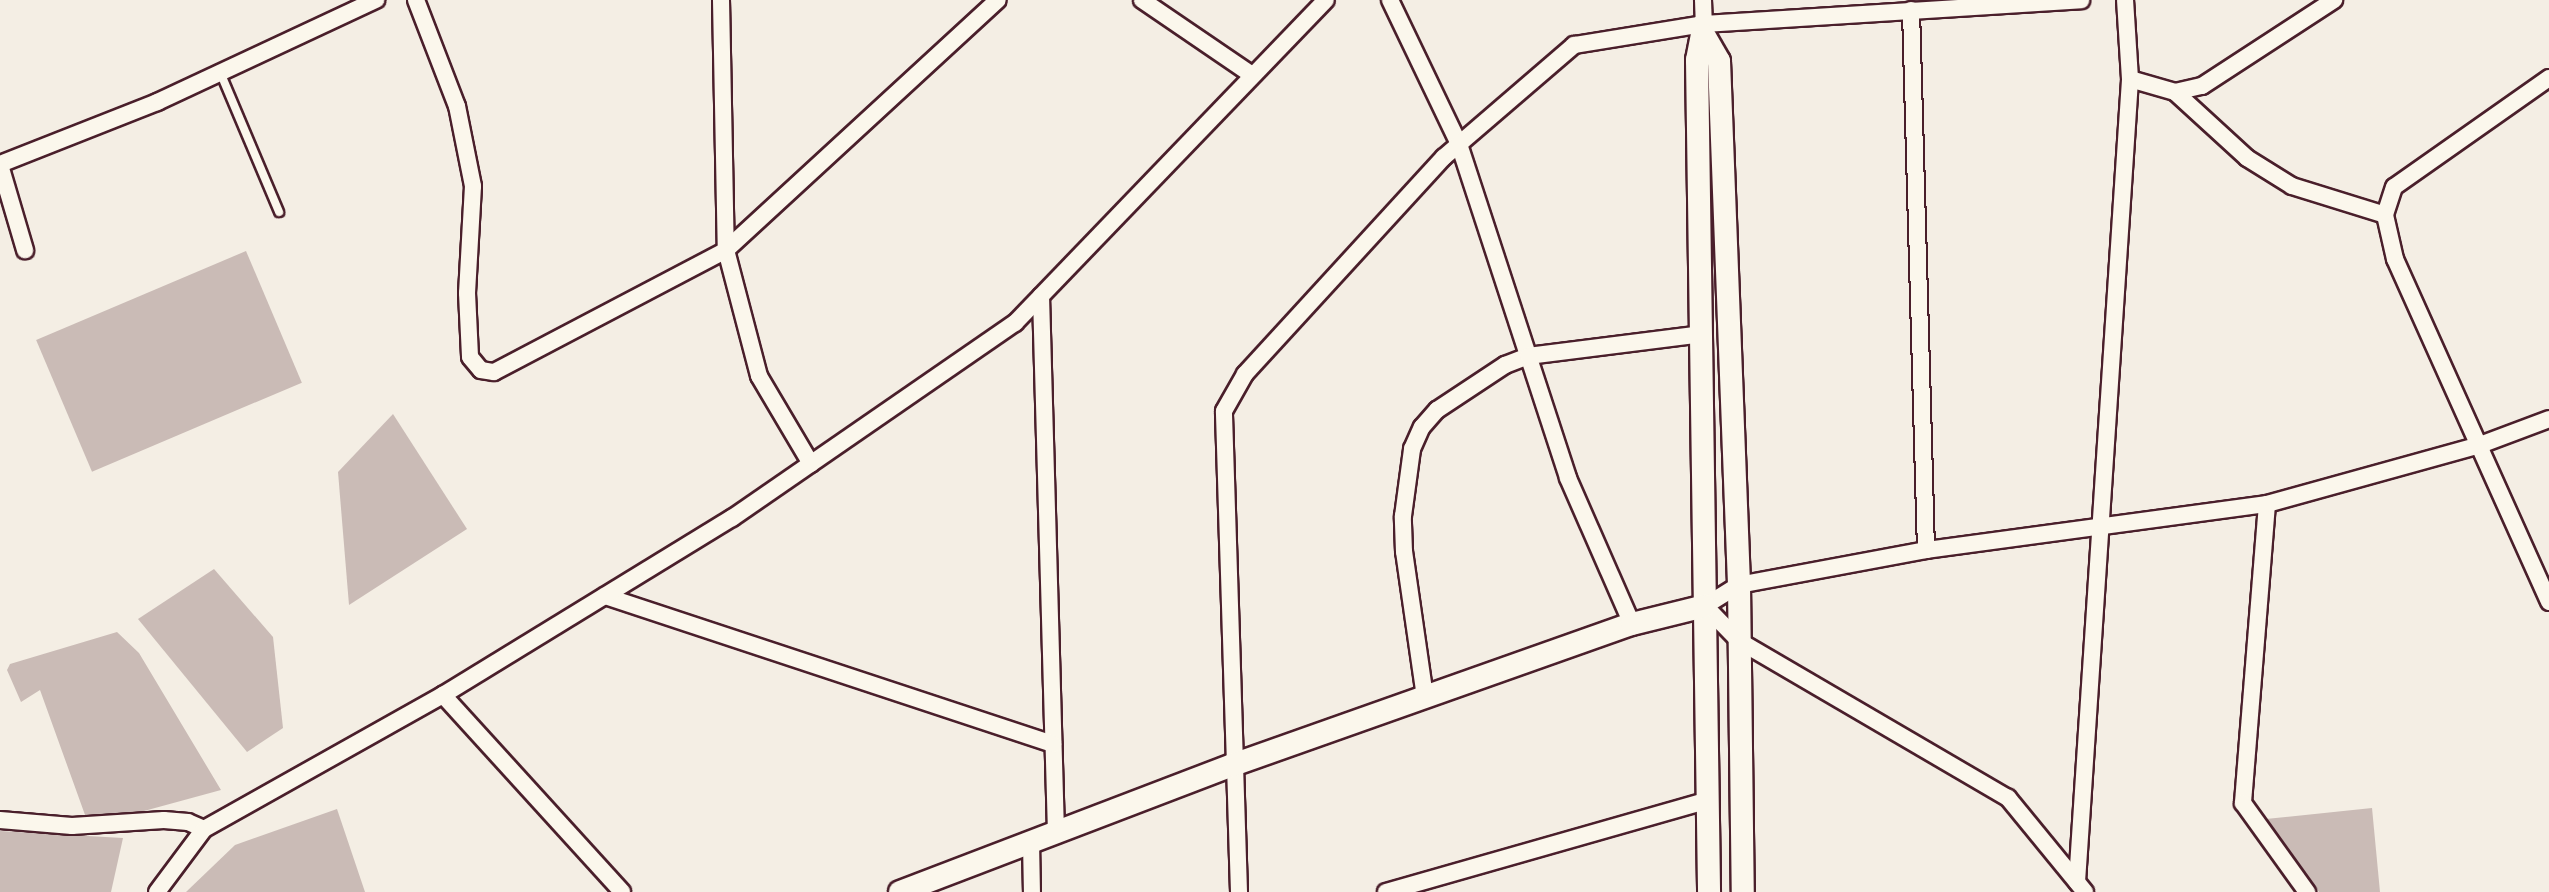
<!DOCTYPE html>
<html>
<head>
<meta charset="utf-8">
<style>
	body { margin:0 }
	#map { position:relative; width:2549px; height:892px; overflow:hidden; background:#f4eee4; font-family:"Balsamiq Sans",sans-serif }
	div>[style] { position:absolute }
	.building>* { inset:0; background:#cabbb6; transform-origin:0 0 }
	.roads { filter:drop-shadow(2px 0 #4a1f2b) drop-shadow(-2px 0 #4a1f2b) drop-shadow(0 2px #4a1f2b) drop-shadow(0 -2px #4a1f2b) }
	.lane>* { height:8px; margin:-4px; padding:0 4px; transform-origin:4px; border-radius:4px; background:#fbf7ec }
	.street>* { height:16px; margin:-8px; padding:0 8px; transform-origin:8px; border-radius:8px; background:#fbf7ec }
	.secondary>* { height:22px; margin:-11px; padding:0 11px; transform-origin:11px; border-radius:11px; background:#fbf7ec }
	span { translate:-50% -50%; white-space:nowrap; text-align:center; line-height:1.15; -webkit-text-stroke:4.5px #fbf7ec; paint-order:stroke }
</style>
</head>
<body>
<div id="map">
	<div class="building">
		<div style="left:246px;top:251px;width:143px;height:228px;rotate:67deg"></div>
		<div style="clip-path:polygon(393px 414px,467px 529px,349px 605px,338px 472px)"></div>
		<div style="clip-path:polygon(214px 569px,273px 637px,283px 728px,247px 752px,138px 619px)"></div>
		<div style="clip-path:polygon(117px 632px,139px 653px,221px 790px,89px 826px,40px 690px,21px 702px,7px 670px,10px 664px)"></div>
		<div style="clip-path:polygon(2372px 808px,2380px 892px,2319px 892px,2266px 819px)"></div>
		<div style="clip-path:polygon(337px 809px,365px 892px,186px 892px,235px 845px)"></div>
		<div style="clip-path:polygon(0 831px,123px 838px,111px 892px,0 892px)"></div>
	</div>
	<div class="roads">
		<div class="lane">
			<div style="left:220px;top:72px;width:152px;rotate:67.1deg"></div>
		</div>
		<div class="street">
			<div style="left:416px;top:0;width:114px;rotate:68.9deg"></div>
			<div style="left:457px;top:106px;width:82px;rotate:78.7deg"></div>
			<div style="left:473px;top:186px;width:107px;rotate:93.2deg"></div>
			<div style="left:467px;top:293px;width:64px;rotate:87.3deg"></div>
			<div style="left:470px;top:357px;width:17px;rotate:50deg"></div>
			<div style="left:481px;top:370px;width:13px;rotate:9deg"></div>
			<div style="left:494px;top:372px;width:262px;rotate:-27.7deg"></div>
			<div style="left:726px;top:250px;width:369px;rotate:-42.6deg"></div>
			<div style="left:721px;top:0;width:250px;rotate:88.9deg"></div>
			<div style="left:726px;top:250px;width:130px;rotate:75.3deg"></div>
			<div style="left:759px;top:376px;width:102px;rotate:59.4deg"></div>
			<div style="left:1142px;top:0;width:133px;rotate:34.3deg"></div>
			<div style="left:1390px;top:0;width:160px;rotate:64.4deg"></div>
			<div style="left:1459px;top:144px;width:351px;rotate:71.9deg"></div>
			<div style="left:1568px;top:478px;width:159px;rotate:66.3deg"></div>
			<div style="left:1703px;top:0;width:24px;rotate:88deg"></div>
			<div style="left:1911px;top:10px;width:540px;rotate:88.41deg"></div>
			<div style="left:2549px;top:78px;width:189px;rotate:144.9deg"></div>
			<div style="left:2394px;top:187px;width:29px;rotate:108deg"></div>
			<div style="left:2385px;top:215px;width:45px;rotate:77.2deg"></div>
			<div style="left:2395px;top:259px;width:376px;rotate:65.8deg"></div>
			<div style="left:2130px;top:79px;width:47px;rotate:16.1deg"></div>
			<div style="left:2175px;top:92px;width:28px;rotate:-13deg"></div>
			<div style="left:2202px;top:86px;width:158px;rotate:-33.1deg"></div>
			<div style="left:2175px;top:92px;width:98px;rotate:42.5deg"></div>
			<div style="left:2247px;top:158px;width:53px;rotate:31.9deg"></div>
			<div style="left:2292px;top:186px;width:97px;rotate:17.3deg"></div>
			<div style="left:0;top:164px;width:169px;rotate:-21.5deg"></div>
			<div style="left:157px;top:102px;width:242px;rotate:-25deg"></div>
			<div style="left:0;top:165px;width:89px;rotate:73.6deg"></div>
			<div style="left:1041px;top:296px;width:537px;rotate:88.4deg"></div>
			<div style="left:2267px;top:504px;width:300px;rotate:94.6deg"></div>
			<div style="left:2243px;top:803px;width:110px;rotate:54.3deg"></div>
			<div style="left:605px;top:596px;width:472px;rotate:18.3deg"></div>
			<div style="left:443px;top:695px;width:266px;rotate:47.7deg"></div>
			<div style="left:1425px;top:697px;width:147px;rotate:-98.2deg"></div>
			<div style="left:1404px;top:552px;width:36px;rotate:-92deg"></div>
			<div style="left:1403px;top:516px;width:68px;rotate:-82.3deg"></div>
			<div style="left:1412px;top:449px;width:24px;rotate:-66deg"></div>
			<div style="left:1422px;top:427px;width:23px;rotate:-49deg"></div>
			<div style="left:1437px;top:410px;width:82px;rotate:-33.5deg"></div>
			<div style="left:1505px;top:365px;width:25px;rotate:-21deg"></div>
			<div style="left:1528px;top:356px;width:174px;rotate:-7.2deg"></div>
			<div style="left:0;top:820px;width:72px;rotate:4.8deg"></div>
			<div style="left:72px;top:826px;width:92px;rotate:-3.7deg"></div>
			<div style="left:164px;top:820px;width:24px;rotate:5deg"></div>
			<div style="left:188px;top:822px;width:17px;rotate:24deg"></div>
			<div style="left:1031px;top:842px;width:50px;rotate:88.9deg"></div>
			<div style="left:2077px;top:882px;width:805px;rotate:-86.22deg"></div>
			<div style="left:2130px;top:79px;width:79px;rotate:-93.6deg"></div>
			<div style="left:157px;top:892px;width:79px;rotate:-53.3deg"></div>
			<div style="left:204px;top:829px;width:274px;rotate:-29.3deg"></div>
			<div style="left:443px;top:695px;width:339px;rotate:-31.5deg"></div>
			<div style="left:732px;top:518px;width:344px;rotate:-34.6deg"></div>
			<div style="left:1015px;top:323px;width:448px;rotate:-46.1deg"></div>
			<div style="left:1239px;top:892px;width:481px;rotate:-91.8deg"></div>
			<div style="left:1224px;top:411px;width:43px;rotate:-60.4deg"></div>
			<div style="left:1245px;top:374px;width:294px;rotate:-47.5deg"></div>
			<div style="left:1444px;top:157px;width:172px;rotate:-40.7deg"></div>
			<div style="left:1574px;top:45px;width:132px;rotate:-9.2deg"></div>
			<div style="left:1704px;top:24px;width:378px;rotate:-3.6deg"></div>
			<div style="left:1386px;top:892px;width:335px;rotate:-15.9deg"></div>
			<div style="left:2085px;top:892px;width:122px;rotate:-129.3deg"></div>
			<div style="left:2008px;top:798px;width:311px;rotate:-149.7deg"></div>
			<div style="left:1739px;top:641px;width:49px;rotate:-134.2deg"></div>
			<div style="left:1705px;top:606px;width:40px;rotate:-32deg"></div>
			<div style="left:1739px;top:585px;width:190px;rotate:-10.6deg"></div>
			<div style="left:1926px;top:550px;width:344px;rotate:-7.7deg"></div>
			<div style="left:2267px;top:504px;width:221px;rotate:-15.5deg"></div>
			<div style="left:2480px;top:445px;width:74px;rotate:-20.6deg"></div>
		</div>
		<div class="secondary">
			<div style="left:1704px;top:24px;width:37px;rotate:101deg"></div>
			<div style="left:1697px;top:60px;width:832px;rotate:89.17deg"></div>
			<div style="left:1704px;top:35px;width:30px;rotate:60deg"></div>
			<div style="left:1719px;top:61px;width:524px;rotate:87.81deg"></div>
			<div style="left:1739px;top:585px;width:307px;rotate:89.3deg"></div>
			<div style="left:900px;top:892px;width:356px;rotate:-20.9deg"></div>
			<div style="left:1233px;top:765px;width:423px;rotate:-19.5deg"></div>
			<div style="left:1632px;top:624px;width:75px;rotate:-13.9deg"></div>
		</div>
	</div>
</div>
</body>
</html>
